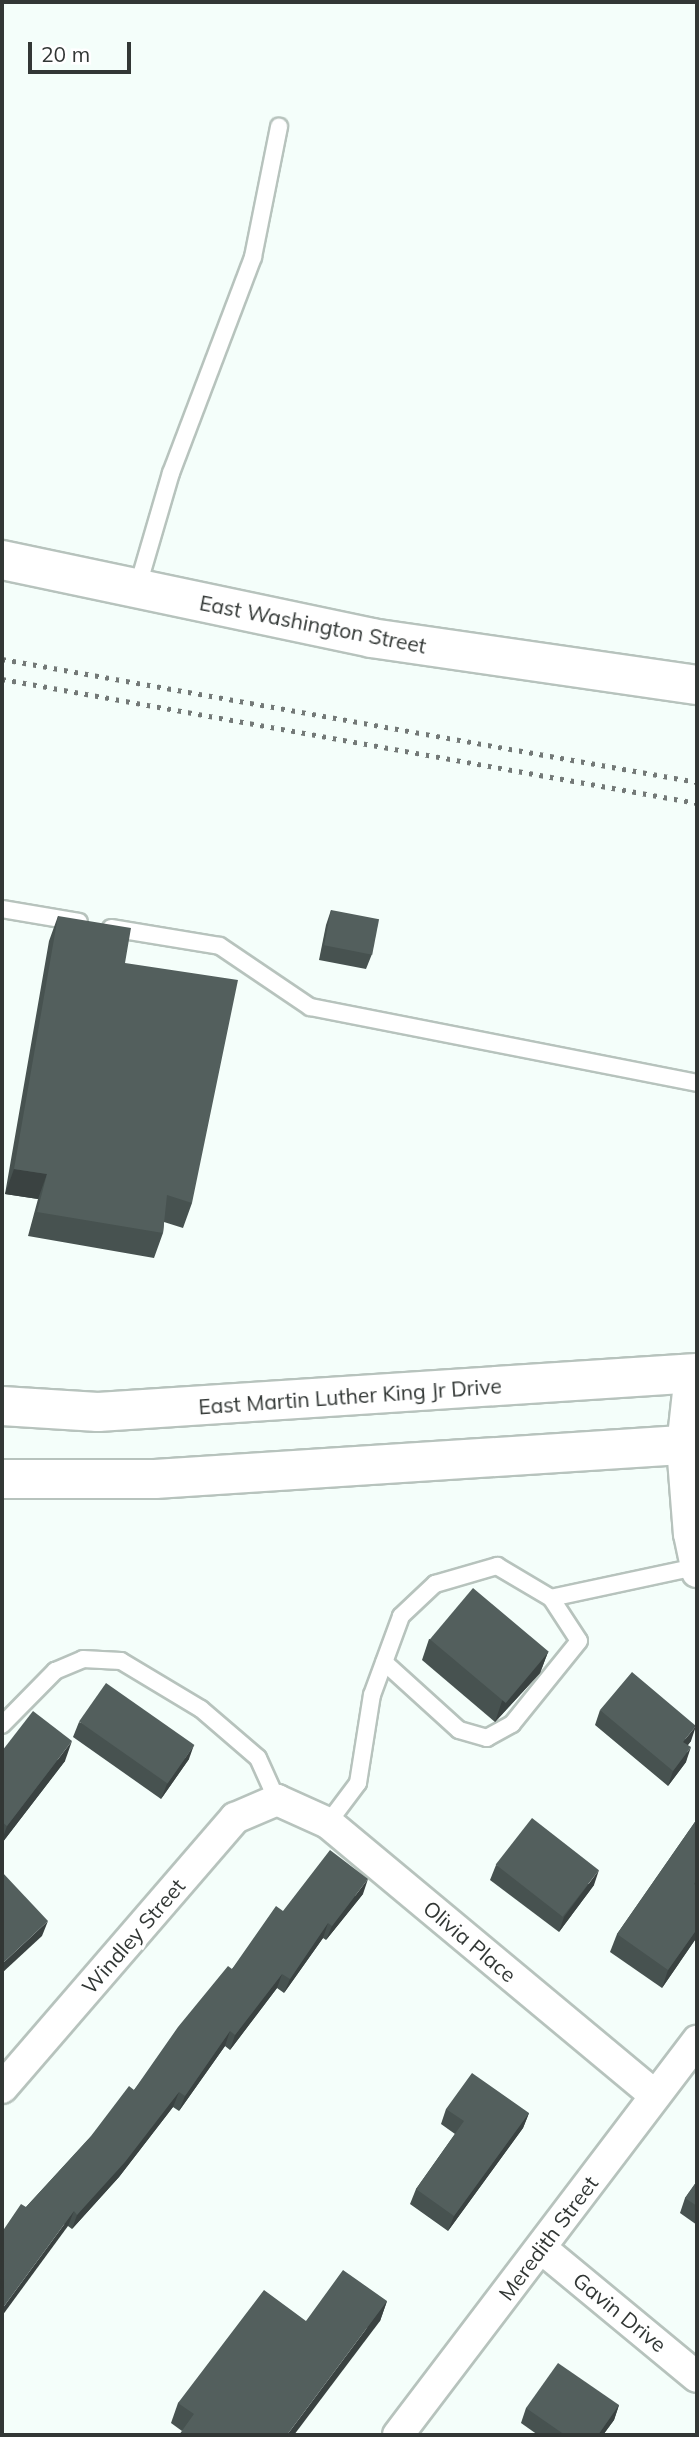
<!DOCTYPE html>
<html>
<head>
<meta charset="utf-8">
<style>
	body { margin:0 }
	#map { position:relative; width:699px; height:2437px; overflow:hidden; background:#f4fefa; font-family:Mulish,sans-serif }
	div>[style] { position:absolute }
	.roads { filter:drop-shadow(2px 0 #b7c3bd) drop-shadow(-2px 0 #b7c3bd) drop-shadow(0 2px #b7c3bd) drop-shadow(0 -2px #b7c3bd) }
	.lane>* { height:16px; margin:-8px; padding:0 8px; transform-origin:8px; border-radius:8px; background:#fff }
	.street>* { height:30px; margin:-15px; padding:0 15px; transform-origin:15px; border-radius:15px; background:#fff }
	.secondary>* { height:38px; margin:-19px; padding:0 19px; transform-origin:19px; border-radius:19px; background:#fff }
	.rail>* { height:5px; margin-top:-2.5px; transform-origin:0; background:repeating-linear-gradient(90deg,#737977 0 3.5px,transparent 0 10.5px) }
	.wall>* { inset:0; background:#475250 }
	.shaded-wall>* { inset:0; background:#3a4241 }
	.building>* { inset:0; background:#535f5d; transform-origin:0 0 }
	span { translate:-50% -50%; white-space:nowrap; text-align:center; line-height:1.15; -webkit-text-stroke:7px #fff; paint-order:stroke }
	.street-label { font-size:21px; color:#323735 }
	.frame { position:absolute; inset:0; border:4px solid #323735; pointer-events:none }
	.scale { position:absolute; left:28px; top:42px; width:103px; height:32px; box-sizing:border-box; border:4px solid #323735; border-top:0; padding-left:9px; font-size:21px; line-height:24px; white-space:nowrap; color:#323735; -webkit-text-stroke:5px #fff; paint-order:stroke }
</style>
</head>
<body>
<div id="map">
	<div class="roads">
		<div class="lane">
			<div style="left:137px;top:589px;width:121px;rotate:-73.7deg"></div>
			<div style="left:171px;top:473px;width:231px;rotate:-69.2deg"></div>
			<div style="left:253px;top:257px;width:133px;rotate:-78.7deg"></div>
			<div style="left:2px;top:909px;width:78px;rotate:9.6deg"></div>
			<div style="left:111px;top:928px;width:110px;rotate:9.4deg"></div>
			<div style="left:220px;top:946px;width:109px;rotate:34.1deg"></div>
			<div style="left:310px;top:1007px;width:394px;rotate:11.1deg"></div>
			<div style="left:551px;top:1598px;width:147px;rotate:-12.1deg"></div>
			<div style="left:2px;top:1725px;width:76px;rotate:-45.5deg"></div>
			<div style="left:55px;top:1671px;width:30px;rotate:-23deg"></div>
			<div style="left:83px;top:1659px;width:38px;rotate:3deg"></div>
			<div style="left:121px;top:1661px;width:93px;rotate:31deg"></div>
			<div style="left:201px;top:1709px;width:75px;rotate:40.7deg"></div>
			<div style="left:258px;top:1758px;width:46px;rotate:65.7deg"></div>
			<div style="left:328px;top:1823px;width:50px;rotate:-53.1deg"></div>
			<div style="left:358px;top:1783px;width:89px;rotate:-81deg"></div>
			<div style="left:372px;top:1695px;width:84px;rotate:-69.8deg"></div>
			<div style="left:401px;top:1616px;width:47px;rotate:-43.3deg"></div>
			<div style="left:435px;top:1584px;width:65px;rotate:-16.2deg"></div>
			<div style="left:497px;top:1566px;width:63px;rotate:30.7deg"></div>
			<div style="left:551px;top:1598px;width:51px;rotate:56.9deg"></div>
			<div style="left:579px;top:1641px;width:107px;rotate:128.9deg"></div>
			<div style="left:512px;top:1724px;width:29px;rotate:151deg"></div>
			<div style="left:487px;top:1738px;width:29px;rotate:-164deg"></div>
			<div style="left:459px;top:1730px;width:101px;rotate:-137.8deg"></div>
		</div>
		<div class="street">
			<div style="left:690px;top:1374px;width:72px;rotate:96.3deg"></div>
			<div style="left:682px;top:1446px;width:88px;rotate:85.5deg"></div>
			<div style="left:689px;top:1534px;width:39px;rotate:78deg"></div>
			<div style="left:2px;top:2088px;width:357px;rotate:-49.2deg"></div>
			<div style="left:235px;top:1818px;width:46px;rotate:-23.2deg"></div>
			<div style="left:277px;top:1800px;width:56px;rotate:24.3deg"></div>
			<div style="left:328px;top:1823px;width:425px;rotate:39.8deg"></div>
			<div style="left:541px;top:2248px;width:202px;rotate:39.6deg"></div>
			<div style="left:398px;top:2435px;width:495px;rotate:-52.8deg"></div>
		</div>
		<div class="secondary">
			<div style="left:2px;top:560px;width:377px;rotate:11.9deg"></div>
			<div style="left:371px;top:638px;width:329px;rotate:8.2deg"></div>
			<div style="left:2px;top:1406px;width:96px;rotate:3.6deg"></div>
			<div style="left:98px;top:1412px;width:600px;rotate:-3.73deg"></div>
			<div style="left:2px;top:1479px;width:153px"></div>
			<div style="left:155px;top:1479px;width:543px;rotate:-3.69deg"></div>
		</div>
	</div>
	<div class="rail">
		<div style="left:2px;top:659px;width:706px;rotate:10.04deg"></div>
		<div style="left:2px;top:679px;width:706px;rotate:10.12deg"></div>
	</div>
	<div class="wall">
		<div style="clip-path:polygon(331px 910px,372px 954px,366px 969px,319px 960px,326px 925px)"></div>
		<div style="clip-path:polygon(58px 916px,125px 963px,192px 1203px,183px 1228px,164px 1222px,163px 1233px,154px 1258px,28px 1236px,38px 1199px,5px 1194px,49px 941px)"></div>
		<div style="clip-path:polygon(429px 1639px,548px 1652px,540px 1673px,495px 1722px,422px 1660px)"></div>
		<div style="clip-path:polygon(600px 1710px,691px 1741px,688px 1745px,686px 1762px,668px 1786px,595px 1725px)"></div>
		<div style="clip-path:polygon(79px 1722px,189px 1759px,161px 1799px,73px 1737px)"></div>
		<div style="clip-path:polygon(2px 1751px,65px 1761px,2px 1843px)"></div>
		<div style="clip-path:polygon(697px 1819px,697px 1937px,662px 1988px,610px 1952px,617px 1934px)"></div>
		<div style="clip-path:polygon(496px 1865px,594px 1885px,559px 1932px,490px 1880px)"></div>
		<div style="clip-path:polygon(363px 1894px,326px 1940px,323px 1938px,284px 1993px,277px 1988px,230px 2050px,225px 2046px,179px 2111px,173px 2107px,119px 2177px,72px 2229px,68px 2226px,26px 2207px,134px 2090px,232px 1969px,283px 1911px)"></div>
		<div style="clip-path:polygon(446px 2109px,529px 2113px,523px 2128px,448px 2231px,410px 2204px,416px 2189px,455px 2134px,441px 2124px)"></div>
		<div style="clip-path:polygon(697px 2181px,697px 2225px,680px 2213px,685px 2198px)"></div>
		<div style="clip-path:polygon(387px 2301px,380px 2321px,182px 2431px,171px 2423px,178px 2403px,306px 2321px)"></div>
		<div style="clip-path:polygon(619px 2405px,614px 2420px,603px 2435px,538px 2435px,521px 2423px,526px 2408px)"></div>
	</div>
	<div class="shaded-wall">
		<div style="clip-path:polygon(14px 1169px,47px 1174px,38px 1199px,5px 1194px)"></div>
		<div style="clip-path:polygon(548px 1652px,540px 1673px,495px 1722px,502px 1701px)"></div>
		<div style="clip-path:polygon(696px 1726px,691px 1741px,678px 1757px,683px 1742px)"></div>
		<div style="clip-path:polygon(72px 1741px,65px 1761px,2px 1843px,2px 1840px,7px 1826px)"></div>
		<div style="clip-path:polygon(194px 1745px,189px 1759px,161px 1799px,167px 1784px)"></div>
		<div style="clip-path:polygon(691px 1747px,686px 1762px,668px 1786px,673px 1771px)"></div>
		<div style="clip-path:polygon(599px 1870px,594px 1885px,559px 1932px,564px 1917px)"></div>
		<div style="clip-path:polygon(368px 1879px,363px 1894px,326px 1940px,332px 1926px)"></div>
		<div style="clip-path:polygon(48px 1921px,42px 1936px,2px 1973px,2px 1964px)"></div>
		<div style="clip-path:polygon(328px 1923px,323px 1938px,284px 1993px,290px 1979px)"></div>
		<div style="clip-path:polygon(697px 1929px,697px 1937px,662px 1988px,668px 1970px)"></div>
		<div style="clip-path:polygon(282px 1974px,277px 1988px,230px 2050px,235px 2035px)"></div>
		<div style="clip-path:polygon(230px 2031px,225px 2046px,179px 2111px,185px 2096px)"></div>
		<div style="clip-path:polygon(179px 2092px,173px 2107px,119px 2177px,72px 2229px,77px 2215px)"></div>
		<div style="clip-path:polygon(529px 2113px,523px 2128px,448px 2231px,454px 2216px)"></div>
		<div style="clip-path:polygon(74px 2211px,68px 2226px,2px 2316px,2px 2309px)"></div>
		<div style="clip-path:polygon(387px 2301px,380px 2321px,294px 2435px,287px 2435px)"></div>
		<div style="clip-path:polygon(619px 2405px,614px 2420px,603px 2435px,598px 2435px)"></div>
	</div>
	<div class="building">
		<div style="left:331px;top:910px;width:49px;height:36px;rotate:11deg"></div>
		<div style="clip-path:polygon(58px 916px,131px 928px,125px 963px,238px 980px,192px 1203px,167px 1195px,163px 1233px,37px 1212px,47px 1174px,14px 1169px)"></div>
		<div style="left:473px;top:1588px;width:99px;height:67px;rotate:40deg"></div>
		<div style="clip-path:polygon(632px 1672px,696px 1726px,683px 1742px,691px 1747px,673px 1771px,600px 1710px)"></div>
		<div style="left:106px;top:1683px;width:108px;height:47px;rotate:35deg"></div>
		<div style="clip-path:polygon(33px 1711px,72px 1741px,7px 1826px,2px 1822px,2px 1751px)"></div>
		<div style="left:532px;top:1818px;width:85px;height:59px;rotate:38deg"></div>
		<div style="clip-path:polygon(697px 1819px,697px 1879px,694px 1884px,697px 1886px,697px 1929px,668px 1970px,617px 1934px)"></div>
		<div style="clip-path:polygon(330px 1850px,368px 1879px,332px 1926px,328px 1923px,290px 1979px,282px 1974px,235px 2035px,230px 2031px,185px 2096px,179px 2092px,125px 2162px,77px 2215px,74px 2211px,2px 2309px,2px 2232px,21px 2204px,26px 2207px,91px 2136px,129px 2086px,134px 2090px,178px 2027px,228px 1966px,232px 1969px,276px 1906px,283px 1911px)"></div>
		<div style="clip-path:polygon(2px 1872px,48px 1921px,2px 1964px)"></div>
		<div style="clip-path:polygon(472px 2073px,529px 2113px,454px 2216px,416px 2189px,464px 2121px,446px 2109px)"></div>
		<div style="clip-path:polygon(697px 2181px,697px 2206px,685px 2198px)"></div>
		<div style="clip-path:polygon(343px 2270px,387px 2301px,287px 2435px,179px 2435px,194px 2414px,178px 2403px,264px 2290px,306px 2321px)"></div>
		<div style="clip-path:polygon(558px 2363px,619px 2405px,598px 2435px,565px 2435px,526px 2408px)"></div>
	</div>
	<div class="street-label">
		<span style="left:313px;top:624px;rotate:11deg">East Washington Street</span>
		<span style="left:350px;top:1396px;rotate:-4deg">East Martin Luther King Jr Drive</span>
		<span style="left:133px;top:1936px;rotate:-49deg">Windley Street</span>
		<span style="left:470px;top:1941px;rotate:40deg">Olivia Place</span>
		<span style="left:548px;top:2238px;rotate:-53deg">Meredith Street</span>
		<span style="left:620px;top:2312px;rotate:39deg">Gavin Drive</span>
	</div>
	<div class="frame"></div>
	<div class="scale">20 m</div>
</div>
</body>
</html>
